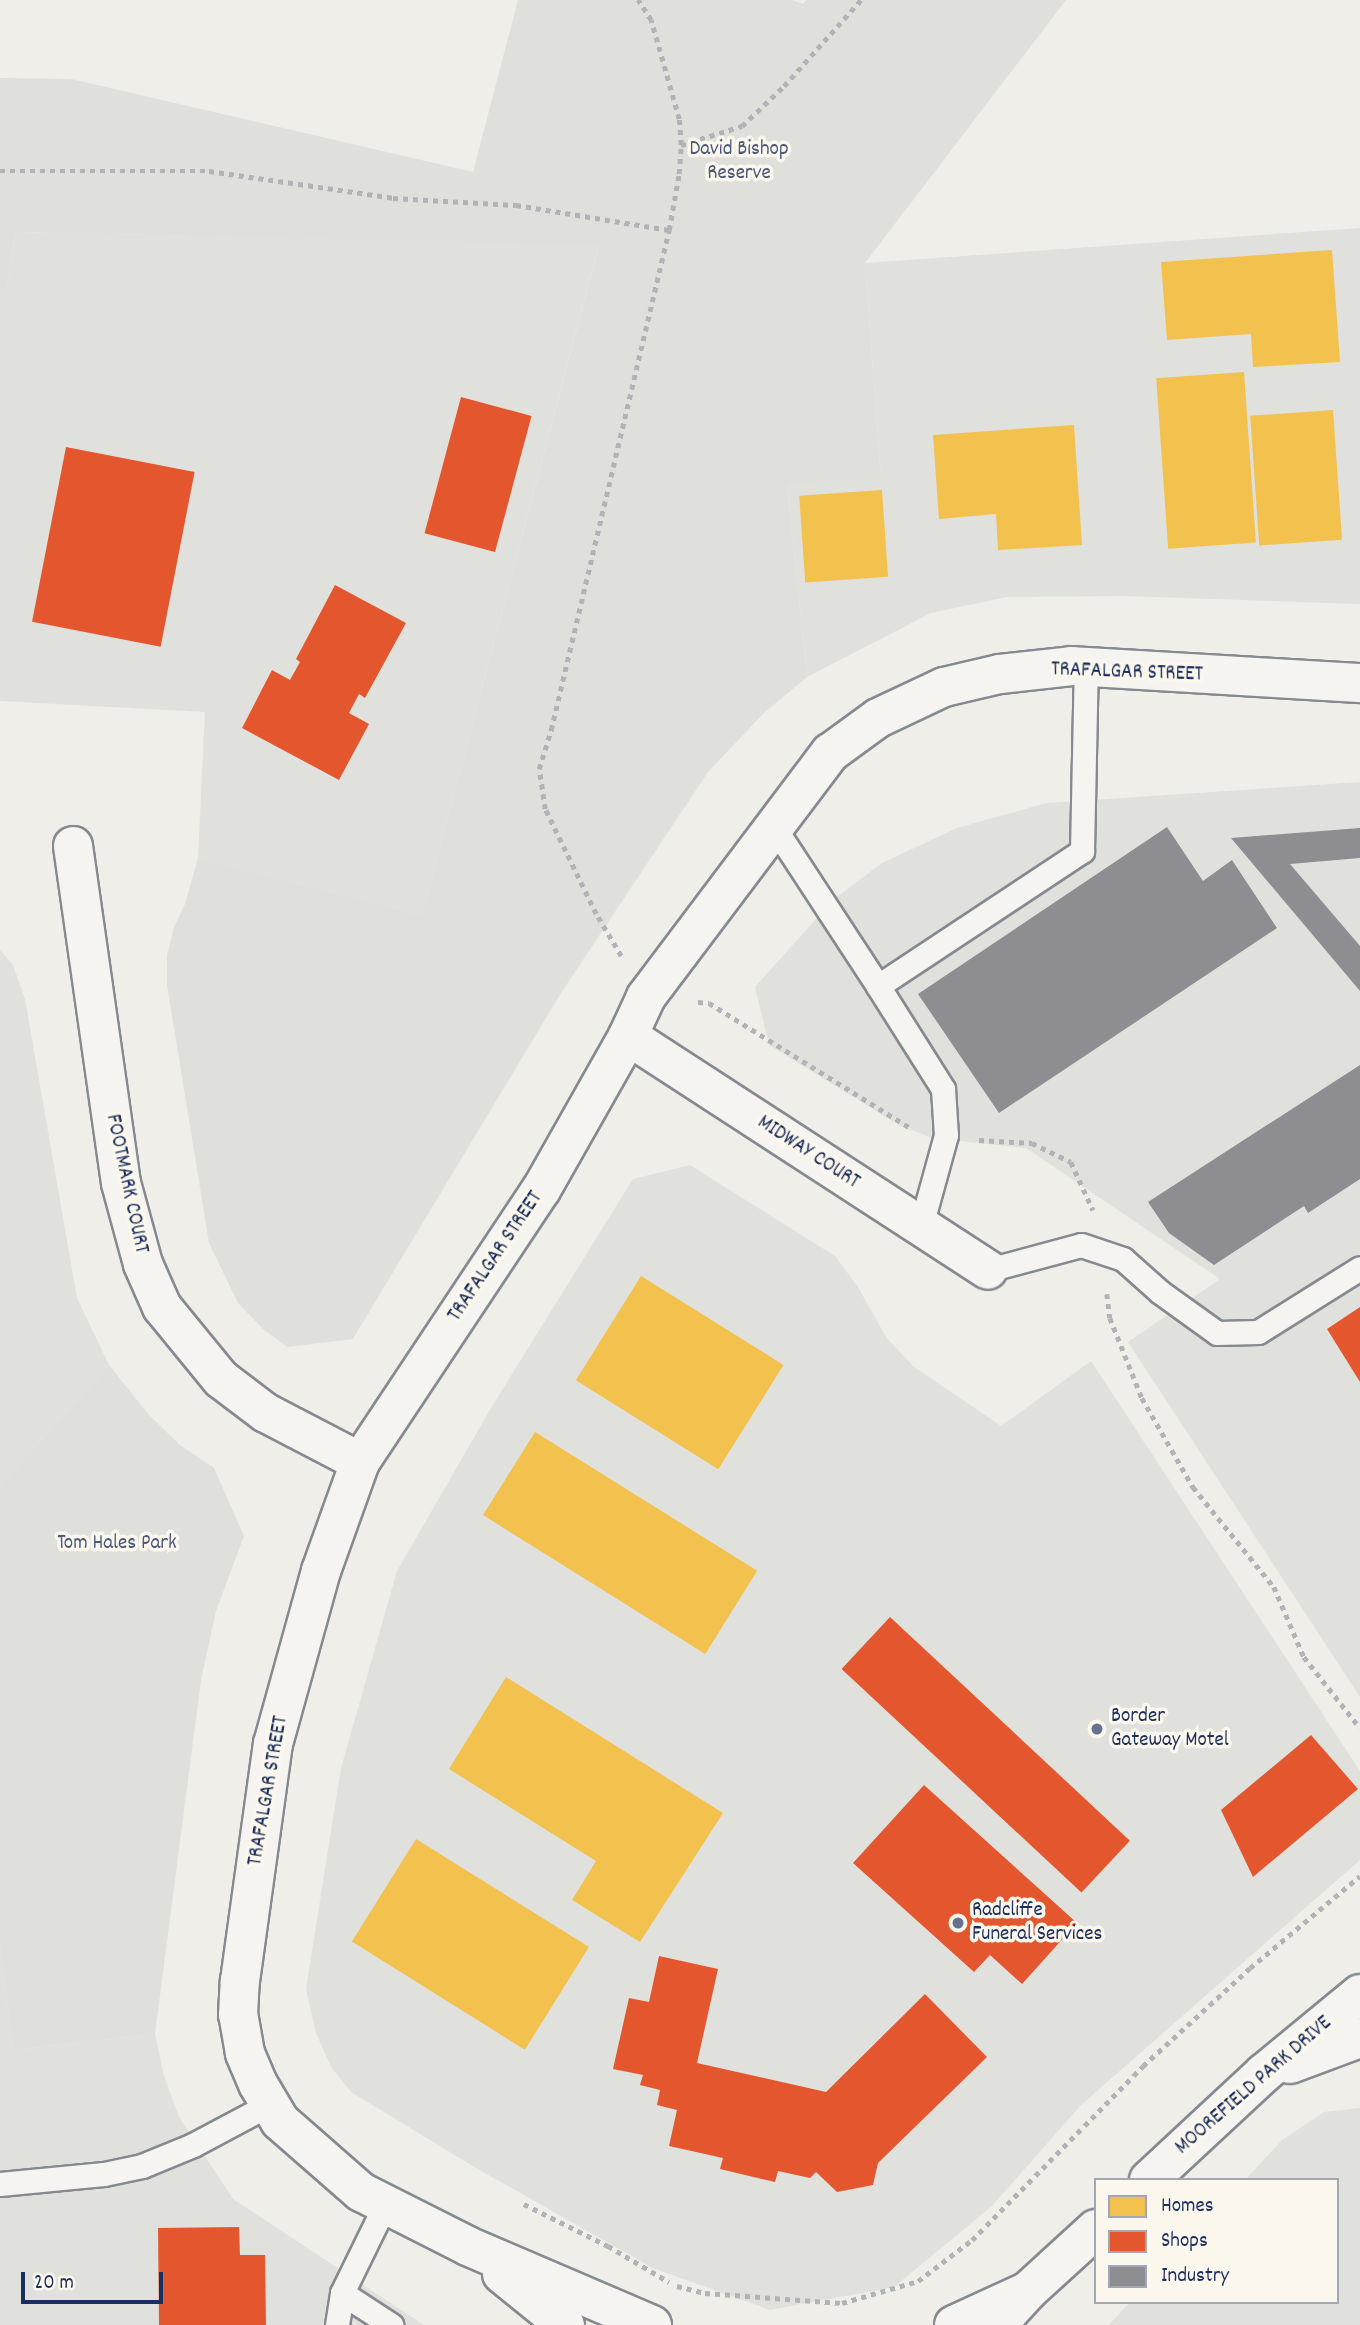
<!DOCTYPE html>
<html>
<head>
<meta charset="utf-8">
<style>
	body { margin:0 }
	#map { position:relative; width:1360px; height:2325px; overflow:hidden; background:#efeee9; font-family:Dekko,sans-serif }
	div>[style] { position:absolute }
	.built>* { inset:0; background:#e0e0dd }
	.green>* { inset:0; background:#dfdfdc }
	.homes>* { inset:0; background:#f2c14e; transform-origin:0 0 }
	.shops>* { inset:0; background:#e4572e; transform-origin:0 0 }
	.industry>* { inset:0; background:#8d8d92 }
	.path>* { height:4.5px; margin-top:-2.25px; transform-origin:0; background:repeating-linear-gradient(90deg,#b2b3b6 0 5px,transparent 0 10px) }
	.roads { filter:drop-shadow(2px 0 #868a90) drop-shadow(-2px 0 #868a90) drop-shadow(0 2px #868a90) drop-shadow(0 -2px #868a90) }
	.lane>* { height:23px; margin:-11.5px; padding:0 11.5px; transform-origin:11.5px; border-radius:11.5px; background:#f5f4f0 }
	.street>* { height:38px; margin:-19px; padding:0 19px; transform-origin:19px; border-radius:19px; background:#f5f4f0 }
	.secondary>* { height:38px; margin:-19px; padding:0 19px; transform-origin:19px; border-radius:19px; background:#f5f4f0 }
	.dots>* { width:19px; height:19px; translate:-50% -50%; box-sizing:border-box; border:4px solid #fbf7ec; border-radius:50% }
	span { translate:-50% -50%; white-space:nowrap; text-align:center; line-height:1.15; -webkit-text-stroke:7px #fbf7ec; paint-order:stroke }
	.park-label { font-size:21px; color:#49587b }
	.street-label { font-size:21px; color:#1b2f5e }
	.poi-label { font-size:21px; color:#1b2f5e }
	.left { translate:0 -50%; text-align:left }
	.legend { position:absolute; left:1094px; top:2178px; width:245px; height:126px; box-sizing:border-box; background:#fbf7ec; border:2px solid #a1a7b3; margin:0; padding:9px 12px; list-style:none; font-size:21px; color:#1b2f5e }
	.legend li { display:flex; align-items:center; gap:14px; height:35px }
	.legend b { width:35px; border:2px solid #a1a7b3 }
	.scale { position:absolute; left:21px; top:2272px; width:142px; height:32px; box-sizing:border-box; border:4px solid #1b2f5e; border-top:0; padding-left:9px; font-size:21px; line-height:24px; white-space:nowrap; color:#1b2f5e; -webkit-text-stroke:5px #fbf7ec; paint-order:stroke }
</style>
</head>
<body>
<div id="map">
	<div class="built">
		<div style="clip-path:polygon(1360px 228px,1360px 604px,1123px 596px,1007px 597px,931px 613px,807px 677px,787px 485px,881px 477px,865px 263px)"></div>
		<div style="clip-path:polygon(15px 232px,599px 244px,422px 915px,198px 858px,205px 712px,0 701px,0 288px,7px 288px)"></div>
		<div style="clip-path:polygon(1360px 782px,1360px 1697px,1128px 1342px,1220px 1279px,1026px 1148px,932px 1138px,899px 1125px,769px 1045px,755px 987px,833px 900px,882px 863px,957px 828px,1047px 803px)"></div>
		<div style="clip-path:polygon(0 950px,13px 965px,25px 999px,77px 1298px,109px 1365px,0 1485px)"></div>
		<div style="clip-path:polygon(690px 1165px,835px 1256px,858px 1287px,886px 1337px,913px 1366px,1001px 1426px,1091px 1361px,1360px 1771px,1360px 1860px,1081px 2105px,992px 2206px,894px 2287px,770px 2310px,653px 2268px,476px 2168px,351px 2092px,331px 2067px,316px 2033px,306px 1989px,341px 1768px,397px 1571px,491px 1408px,633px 1179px)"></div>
		<div style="clip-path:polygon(0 1947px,13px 2050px,155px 2034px,164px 2076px,179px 2117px,233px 2199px,424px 2325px,0 2325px)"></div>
		<div style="clip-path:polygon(1360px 2108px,1360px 2325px,1109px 2325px,1130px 2302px,1337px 2302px,1337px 2180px,1245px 2180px,1282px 2140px,1324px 2112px)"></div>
	</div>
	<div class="green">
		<div style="clip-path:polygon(518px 0,792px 0,803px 4px,806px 0,1066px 0,865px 263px,881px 478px,787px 485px,807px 677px,765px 712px,708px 772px,561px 993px,353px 1339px,287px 1347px,263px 1329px,238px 1303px,209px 1243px,167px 985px,167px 955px,174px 927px,185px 904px,198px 858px,422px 915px,599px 245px,15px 232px,7px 288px,0 288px,0 78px,71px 79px,473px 172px)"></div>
		<div style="clip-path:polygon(109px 1365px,149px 1415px,180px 1445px,214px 1468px,244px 1536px,216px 1611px,201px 1680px,155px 2034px,13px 2050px,0 1947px,0 1485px)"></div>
	</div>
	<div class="homes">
		<div style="clip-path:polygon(1332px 250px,1340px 362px,1253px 367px,1251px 334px,1167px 340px,1161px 262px)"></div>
		<div style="left:1244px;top:372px;width:171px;height:88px;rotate:86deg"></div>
		<div style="left:1333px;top:410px;width:130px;height:83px;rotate:86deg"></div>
		<div style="clip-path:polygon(1074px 425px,1082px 545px,998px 550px,996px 514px,939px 519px,933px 435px)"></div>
		<div style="left:882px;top:490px;width:87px;height:83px;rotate:86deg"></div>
		<div style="left:641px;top:1276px;width:168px;height:123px;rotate:32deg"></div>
		<div style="left:535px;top:1432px;width:262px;height:98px;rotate:32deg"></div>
		<div style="clip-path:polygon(506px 1677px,723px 1813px,640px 1942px,572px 1900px,596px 1861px,449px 1769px)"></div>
		<div style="left:416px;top:1839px;width:204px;height:121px;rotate:32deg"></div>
	</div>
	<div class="shops">
		<div style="left:461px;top:397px;width:73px;height:141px;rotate:15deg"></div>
		<div style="left:66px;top:447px;width:131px;height:178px;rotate:11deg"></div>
		<div style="clip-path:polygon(335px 585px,406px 623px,365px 698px,359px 694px,349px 713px,369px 724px,339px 780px,242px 728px,272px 670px,290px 680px,300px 662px,296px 659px)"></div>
		<div style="clip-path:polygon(1360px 1307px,1360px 1382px,1327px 1329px)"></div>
		<div style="left:890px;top:1617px;width:328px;height:71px;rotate:43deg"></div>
		<div style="clip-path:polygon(1311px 1735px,1358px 1789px,1253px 1877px,1221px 1810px)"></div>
		<div style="clip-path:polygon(924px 1785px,1077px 1923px,1022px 1984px,990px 1955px,974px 1972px,853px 1863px)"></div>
		<div style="clip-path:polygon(659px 1956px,718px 1969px,697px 2063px,826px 2092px,925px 1994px,987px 2057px,878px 2163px,873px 2185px,837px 2192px,816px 2172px,810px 2178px,778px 2171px,775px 2182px,720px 2169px,723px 2158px,669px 2146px,677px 2110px,657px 2105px,660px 2090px,640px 2085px,643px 2075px,613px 2069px,629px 1998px,649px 2002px)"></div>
		<div style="clip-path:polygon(239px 2227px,240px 2255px,265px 2255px,266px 2325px,159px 2325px,158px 2228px)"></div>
	</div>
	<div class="industry">
		<div style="clip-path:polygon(1167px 827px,1203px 881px,1232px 860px,1277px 928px,999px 1113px,918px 994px)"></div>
		<div style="clip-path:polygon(1360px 828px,1360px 858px,1290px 864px,1360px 946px,1360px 991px,1231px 838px)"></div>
		<div style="clip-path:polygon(1360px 1065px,1360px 1179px,1308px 1213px,1304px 1206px,1214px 1265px,1169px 1233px,1148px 1202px)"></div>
	</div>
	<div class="path">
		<div style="left:681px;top:145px;width:64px;rotate:-17.3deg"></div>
		<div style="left:742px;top:126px;width:58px;rotate:-43.6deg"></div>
		<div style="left:784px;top:86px;width:115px;rotate:-48.2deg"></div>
		<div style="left:0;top:171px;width:209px"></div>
		<div style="left:209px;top:171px;width:186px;rotate:8.3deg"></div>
		<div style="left:393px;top:198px;width:123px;rotate:3.3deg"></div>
		<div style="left:516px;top:205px;width:155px;rotate:9.3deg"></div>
		<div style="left:621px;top:956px;width:49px;rotate:-120.8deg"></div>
		<div style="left:596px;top:914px;width:117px;rotate:-115.9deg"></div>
		<div style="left:545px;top:809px;width:40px;rotate:-98.5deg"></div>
		<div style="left:539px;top:769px;width:41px;rotate:-72.9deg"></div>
		<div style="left:551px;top:730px;width:514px;rotate:-76.72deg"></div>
		<div style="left:669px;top:230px;width:57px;rotate:-79.9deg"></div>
		<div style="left:679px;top:174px;width:29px;rotate:-86deg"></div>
		<div style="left:681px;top:145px;width:26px;rotate:-94deg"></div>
		<div style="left:679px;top:119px;width:103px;rotate:-105.8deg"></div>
		<div style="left:651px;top:20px;width:24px;rotate:-123deg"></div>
		<div style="left:698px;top:1002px;width:11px;rotate:5deg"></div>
		<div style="left:709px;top:1003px;width:235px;rotate:31.8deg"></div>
		<div style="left:979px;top:1140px;width:53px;rotate:3.2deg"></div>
		<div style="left:1032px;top:1143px;width:43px;rotate:26deg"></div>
		<div style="left:1071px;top:1162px;width:53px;rotate:65.4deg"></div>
		<div style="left:1107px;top:1294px;width:24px;rotate:83deg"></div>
		<div style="left:1110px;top:1318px;width:86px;rotate:68.2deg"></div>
		<div style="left:1142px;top:1398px;width:103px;rotate:60.2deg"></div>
		<div style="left:1193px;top:1487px;width:129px;rotate:51deg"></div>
		<div style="left:1274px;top:1587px;width:76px;rotate:66.8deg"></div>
		<div style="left:1304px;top:1657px;width:90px;rotate:51.7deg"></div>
		<div style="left:524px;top:2204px;width:94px;rotate:26.6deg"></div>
		<div style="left:608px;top:2246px;width:71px;rotate:30.5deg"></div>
		<div style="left:677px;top:2286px;width:29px;rotate:14deg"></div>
		<div style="left:705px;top:2293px;width:137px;rotate:4.2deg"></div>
		<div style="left:842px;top:2303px;width:79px;rotate:-16.1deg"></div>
		<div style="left:918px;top:2281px;width:68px;rotate:-37.2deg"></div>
		<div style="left:972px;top:2240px;width:244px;rotate:-45.5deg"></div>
		<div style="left:1143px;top:2066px;width:145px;rotate:-42.5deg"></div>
		<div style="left:1250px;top:1968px;width:143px;rotate:-39.9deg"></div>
	</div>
	<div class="roads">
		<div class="lane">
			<div style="left:774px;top:827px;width:190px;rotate:56.8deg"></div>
			<div style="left:878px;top:986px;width:245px;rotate:-33.5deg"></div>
			<div style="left:1082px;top:851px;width:184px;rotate:-88.8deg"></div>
			<div style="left:878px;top:986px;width:122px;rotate:57.7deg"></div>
			<div style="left:943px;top:1089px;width:46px;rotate:86.3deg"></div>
			<div style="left:946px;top:1135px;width:94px;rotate:105.4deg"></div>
			<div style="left:988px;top:1270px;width:96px;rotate:-15deg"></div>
			<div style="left:1081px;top:1245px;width:44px;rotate:18.4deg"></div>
			<div style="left:1123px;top:1259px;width:50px;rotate:41.7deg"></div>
			<div style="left:1160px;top:1292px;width:70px;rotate:35.7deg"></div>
			<div style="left:1217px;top:1333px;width:41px;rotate:-1.4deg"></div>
			<div style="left:1258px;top:1332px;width:120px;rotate:-32.1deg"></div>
			<div style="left:0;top:2184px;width:104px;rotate:-5.5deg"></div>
			<div style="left:104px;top:2174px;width:39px;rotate:-12deg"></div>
			<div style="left:142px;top:2166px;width:55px;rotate:-22.4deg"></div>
			<div style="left:193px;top:2145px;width:87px;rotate:-28deg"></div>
			<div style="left:342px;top:2293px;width:59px;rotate:33.1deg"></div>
			<div style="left:337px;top:2325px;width:32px;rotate:-81deg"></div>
			<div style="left:342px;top:2293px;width:98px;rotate:-64deg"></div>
		</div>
		<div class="street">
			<div style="left:73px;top:846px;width:340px;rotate:81.9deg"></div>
			<div style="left:121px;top:1183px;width:84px;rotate:74.8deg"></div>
			<div style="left:143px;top:1264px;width:47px;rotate:66.2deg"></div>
			<div style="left:162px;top:1307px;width:93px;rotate:50.7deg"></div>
			<div style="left:221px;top:1379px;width:56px;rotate:37.1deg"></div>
			<div style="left:266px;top:1413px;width:106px;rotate:27.5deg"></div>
			<div style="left:628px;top:1036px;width:429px;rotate:33deg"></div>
			<div style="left:502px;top:2274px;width:81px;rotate:39deg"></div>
			<div style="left:652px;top:2325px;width:200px;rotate:-156.8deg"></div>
			<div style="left:468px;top:2246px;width:120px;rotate:-153.2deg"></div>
			<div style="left:361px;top:2192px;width:108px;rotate:-138.8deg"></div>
			<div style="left:280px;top:2121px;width:43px;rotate:-120.7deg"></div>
			<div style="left:258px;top:2084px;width:34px;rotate:-113deg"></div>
			<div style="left:245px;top:2053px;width:39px;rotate:-100deg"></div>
			<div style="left:238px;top:2015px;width:34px;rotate:-87deg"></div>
			<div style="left:240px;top:1981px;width:239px;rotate:-82.1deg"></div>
			<div style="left:273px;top:1744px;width:180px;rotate:-74.5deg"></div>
			<div style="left:321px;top:1571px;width:116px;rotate:-70.3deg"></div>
			<div style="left:360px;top:1462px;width:327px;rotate:-56.4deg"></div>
			<div style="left:541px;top:1190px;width:177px;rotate:-60.5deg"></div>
			<div style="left:628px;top:1036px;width:43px;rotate:-65.2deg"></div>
			<div style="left:646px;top:997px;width:306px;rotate:-53deg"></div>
			<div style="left:830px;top:753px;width:59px;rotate:-36.1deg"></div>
			<div style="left:878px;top:718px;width:73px;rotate:-25.2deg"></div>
			<div style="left:944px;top:687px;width:57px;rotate:-13.1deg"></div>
			<div style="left:1000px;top:674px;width:72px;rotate:-6.3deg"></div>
			<div style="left:1072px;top:666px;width:289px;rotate:3.4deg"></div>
			<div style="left:954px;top:2325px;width:81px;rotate:-24.7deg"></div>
		</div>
		<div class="secondary">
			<div style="left:1290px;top:2064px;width:75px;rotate:-20.4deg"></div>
			<div style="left:1149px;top:2180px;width:157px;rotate:-42.9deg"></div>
			<div style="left:1264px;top:2073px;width:124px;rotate:-39.5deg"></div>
			<div style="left:997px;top:2325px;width:46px;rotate:-47.6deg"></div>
			<div style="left:1028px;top:2291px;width:92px;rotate:-42.4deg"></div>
		</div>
	</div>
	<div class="dots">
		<div style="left:1097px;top:1729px;background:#65728f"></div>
		<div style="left:958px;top:1923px;background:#65728f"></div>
	</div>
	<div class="park-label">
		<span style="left:739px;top:162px">David Bishop<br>Reserve</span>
		<span style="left:117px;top:1544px">Tom Hales Park</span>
	</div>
	<div class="street-label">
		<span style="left:1127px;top:673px;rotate:2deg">TRAFALGAR STREET</span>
		<span style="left:808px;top:1153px;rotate:33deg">MIDWAY COURT</span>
		<span style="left:126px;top:1184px;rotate:78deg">FOOTMARK COURT</span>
		<span style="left:496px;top:1257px;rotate:-56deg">TRAFALGAR STREET</span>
		<span style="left:269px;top:1791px;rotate:-80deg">TRAFALGAR STREET</span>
		<span style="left:1254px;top:2086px;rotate:-41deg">MOOREFIELD PARK DRIVE</span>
	</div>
	<div class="poi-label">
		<span class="left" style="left:1111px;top:1729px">Border<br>Gateway Motel</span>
		<span class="left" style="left:972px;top:1923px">Radcliffe<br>Funeral Services</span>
	</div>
	<ul class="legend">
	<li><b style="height:19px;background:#f2c14e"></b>Homes</li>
	<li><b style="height:19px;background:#e4572e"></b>Shops</li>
	<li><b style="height:19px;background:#8d8d92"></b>Industry</li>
	</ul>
	<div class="scale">20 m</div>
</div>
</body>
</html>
